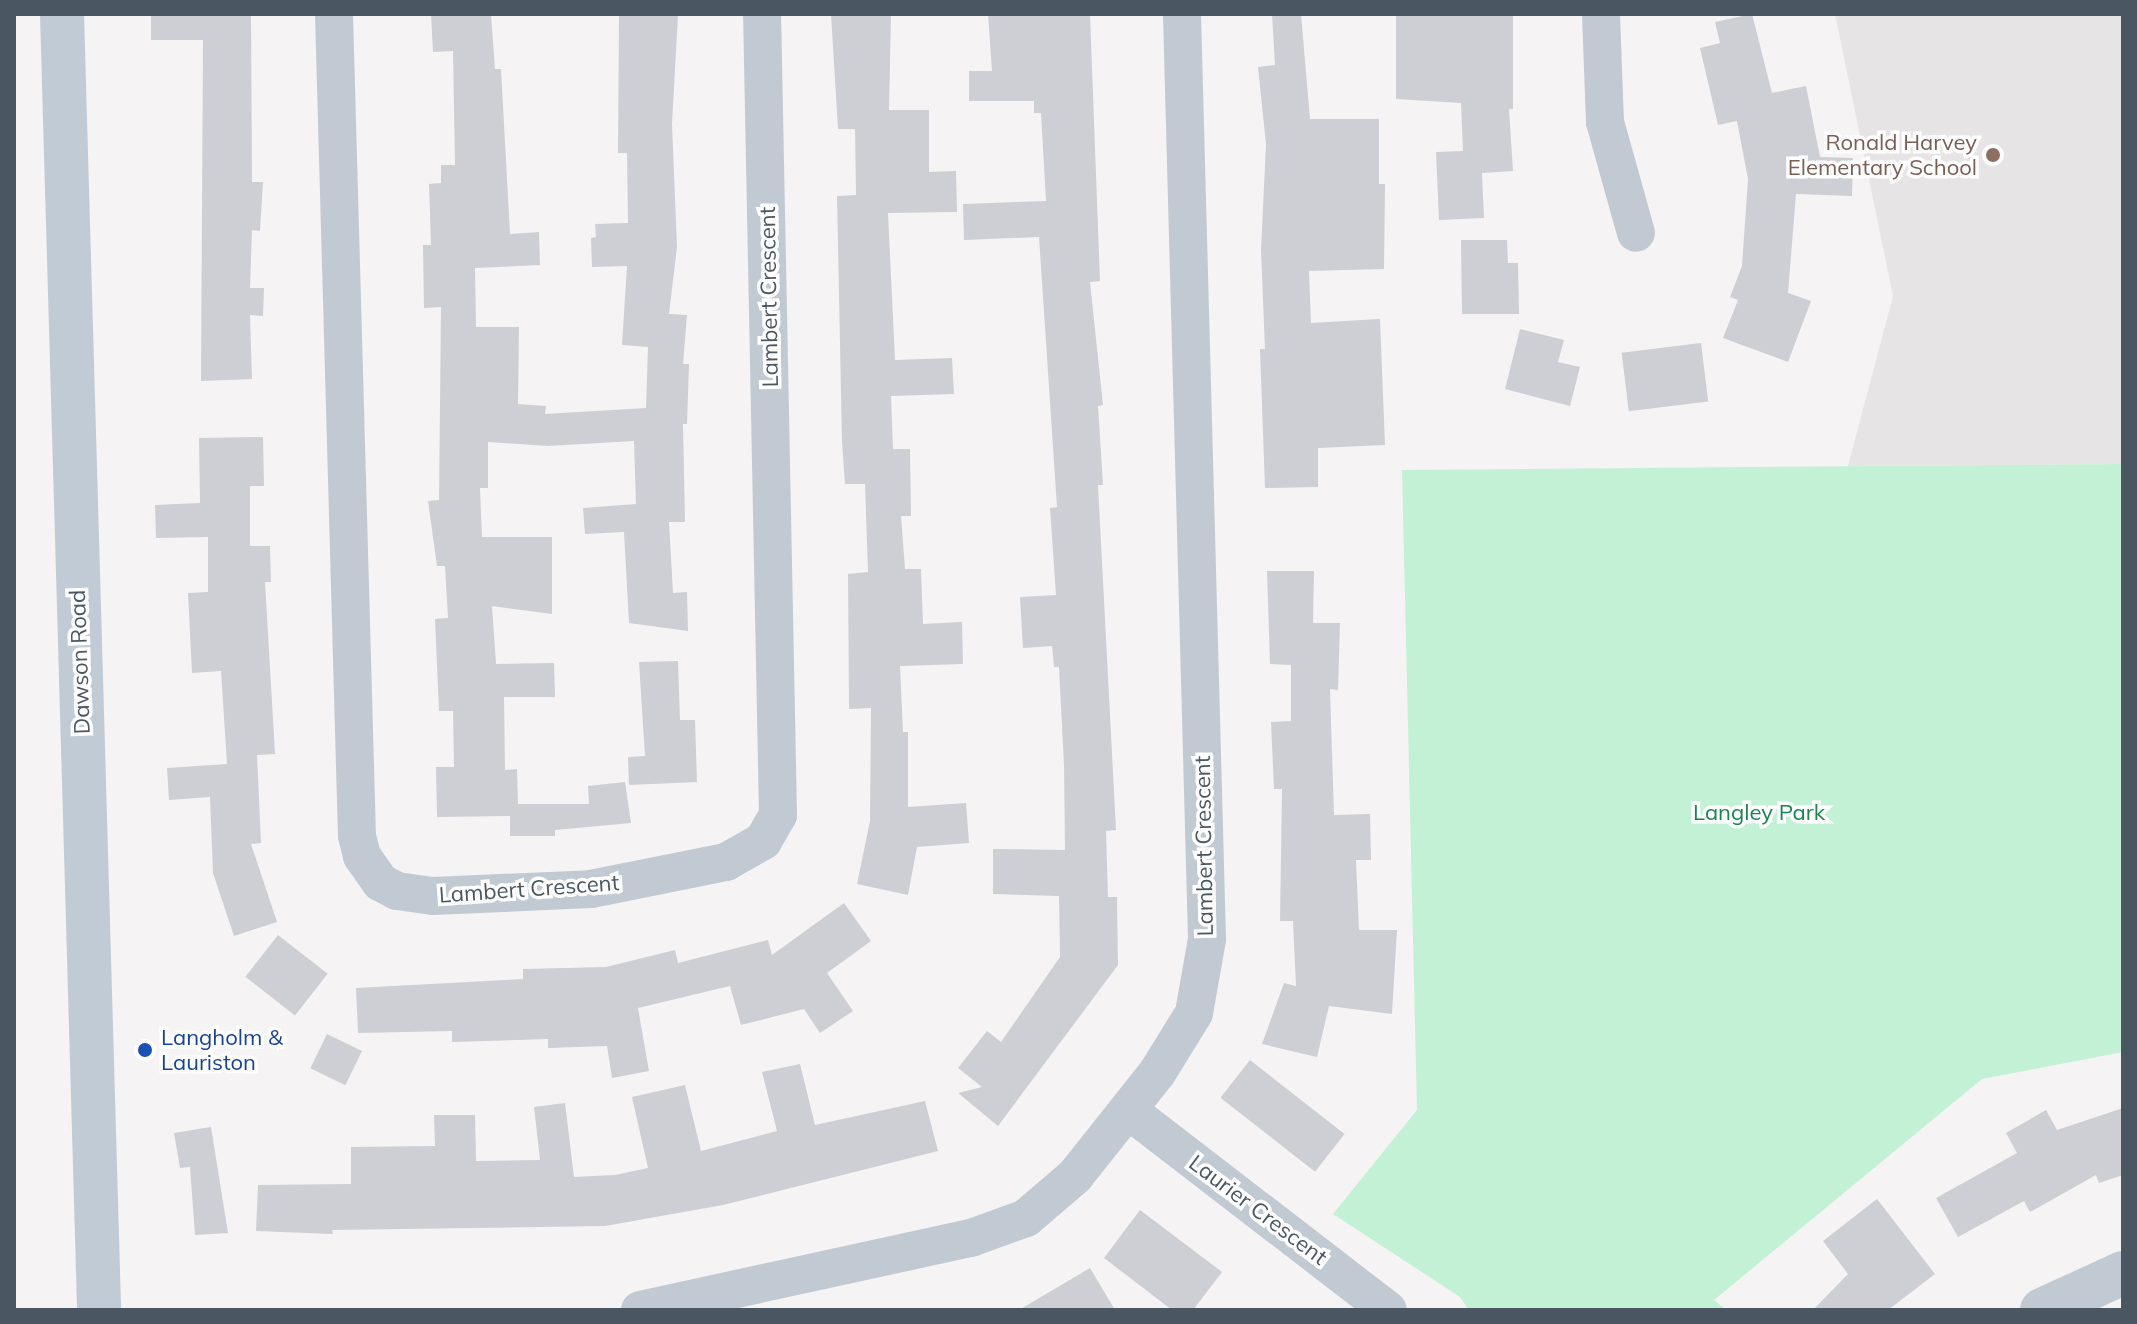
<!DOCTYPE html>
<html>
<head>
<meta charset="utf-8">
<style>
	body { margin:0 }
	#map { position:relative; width:2137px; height:1324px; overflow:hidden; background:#f5f3f3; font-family:Mulish,sans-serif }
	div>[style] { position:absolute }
	.education>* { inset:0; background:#e6e4e5 }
	.green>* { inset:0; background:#c3f1d5 }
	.building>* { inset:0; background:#cdcfd5; transform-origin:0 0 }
	.minor>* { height:38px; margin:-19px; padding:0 19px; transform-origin:19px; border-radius:19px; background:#c1cad2 }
	.tertiary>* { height:44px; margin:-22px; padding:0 22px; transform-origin:22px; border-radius:22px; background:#c1cad2 }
	.secondary>* { height:44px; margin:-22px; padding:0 22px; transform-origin:22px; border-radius:22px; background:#c1cbd6 }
	.dots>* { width:22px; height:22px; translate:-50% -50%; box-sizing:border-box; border:4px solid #fff; border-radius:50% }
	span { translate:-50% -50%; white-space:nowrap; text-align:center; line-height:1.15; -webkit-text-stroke:7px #fff; paint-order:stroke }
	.education-label { font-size:22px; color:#785e54 }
	.right { translate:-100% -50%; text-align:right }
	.street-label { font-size:22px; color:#4a5661 }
	.park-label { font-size:22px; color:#17864f }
	.transit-label { font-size:22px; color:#164399 }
	.left { translate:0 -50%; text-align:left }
	.frame { position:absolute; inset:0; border:16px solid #4a5661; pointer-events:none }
</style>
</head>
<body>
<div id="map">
	<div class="education">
		<div style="clip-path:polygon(1835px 14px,2123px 14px,2123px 464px,1848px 466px,1893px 296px)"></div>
	</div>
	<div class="green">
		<div style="clip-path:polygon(2123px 464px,2123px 1052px,1982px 1079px,1714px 1300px,1726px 1310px,1469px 1310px,1460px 1297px,1333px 1214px,1417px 1110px,1402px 470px)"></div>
	</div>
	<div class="building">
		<div style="clip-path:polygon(151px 14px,251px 14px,252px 182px,263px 182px,260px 231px,252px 230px,250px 288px,264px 288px,263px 316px,250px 315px,252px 379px,201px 381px,203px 40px,151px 40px)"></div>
		<div style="clip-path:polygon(431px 14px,491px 14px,495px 69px,501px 69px,510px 234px,539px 232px,540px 265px,475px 268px,476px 327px,519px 327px,518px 404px,546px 406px,545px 414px,646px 408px,648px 347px,622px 345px,627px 266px,592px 267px,591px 238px,596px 237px,595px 224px,628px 223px,627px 153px,618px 153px,619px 14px,678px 15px,672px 124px,677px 247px,669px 314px,687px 315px,683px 364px,689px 364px,687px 424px,683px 424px,685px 522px,669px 522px,673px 593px,687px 592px,688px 631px,629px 623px,624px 532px,585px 534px,583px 508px,636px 504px,634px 441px,548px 446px,488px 442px,488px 488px,480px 488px,482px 537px,552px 537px,552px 614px,492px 606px,496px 664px,554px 663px,555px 697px,504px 697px,505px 770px,517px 769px,518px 804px,589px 804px,588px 786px,625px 782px,631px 823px,555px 830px,555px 836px,510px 836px,510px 816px,437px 817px,436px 767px,454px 767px,453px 711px,439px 711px,435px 619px,448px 618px,445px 566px,437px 566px,428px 501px,439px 500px,441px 307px,424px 308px,423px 245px,431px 245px,429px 184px,441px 183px,441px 165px,455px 165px,453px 51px,433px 52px)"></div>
		<div style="clip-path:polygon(831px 14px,891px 14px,889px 110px,929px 110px,929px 172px,956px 171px,957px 212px,888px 213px,895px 360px,952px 358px,954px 394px,891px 396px,893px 449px,910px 449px,911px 516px,901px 516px,905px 569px,921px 569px,923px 624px,962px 622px,963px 664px,900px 666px,903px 732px,908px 732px,908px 807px,966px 803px,969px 843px,917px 847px,908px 895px,857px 884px,870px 821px,871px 708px,849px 709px,848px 574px,868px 572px,865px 484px,845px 484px,842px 442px,837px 196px,856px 195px,855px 129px,838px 129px)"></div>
		<div style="clip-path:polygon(988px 14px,1090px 14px,1100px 281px,1090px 282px,1103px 405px,1098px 406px,1103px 485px,1098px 485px,1116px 830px,1106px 831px,1108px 897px,1117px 897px,1118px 965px,998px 1126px,958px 1093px,982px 1087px,958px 1068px,987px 1031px,1001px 1042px,1060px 957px,1059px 896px,993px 894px,993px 849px,1065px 850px,1064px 765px,1059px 667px,1054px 667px,1052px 646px,1023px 648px,1020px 597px,1056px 595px,1050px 508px,1057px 507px,1039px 237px,964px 240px,963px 204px,1046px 201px,1041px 113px,1034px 113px,1034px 101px,969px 101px,969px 71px,992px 71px)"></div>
		<div style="clip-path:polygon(1272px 14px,1301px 14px,1310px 119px,1379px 119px,1379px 184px,1385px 184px,1384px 269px,1309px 271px,1311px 323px,1380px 319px,1385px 445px,1318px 448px,1318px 487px,1265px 488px,1260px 349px,1265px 349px,1261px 250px,1266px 144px,1258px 67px,1275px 65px)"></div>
		<div style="clip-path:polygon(1396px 14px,1513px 14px,1513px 109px,1509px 109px,1513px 171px,1482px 173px,1484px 218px,1439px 220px,1436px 152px,1463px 151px,1461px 103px,1396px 99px)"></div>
		<div style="clip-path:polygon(1752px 14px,1772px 93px,1806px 86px,1820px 157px,1853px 158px,1852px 196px,1796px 194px,1788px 293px,1811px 301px,1788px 362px,1723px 338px,1738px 300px,1730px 297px,1742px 266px,1748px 179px,1737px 121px,1718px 125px,1700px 48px,1720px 43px,1715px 22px)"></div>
		<div style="clip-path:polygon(1461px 240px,1507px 240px,1508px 263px,1518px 263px,1519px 314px,1462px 314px)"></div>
		<div style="clip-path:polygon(1520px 329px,1564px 340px,1558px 362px,1580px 367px,1570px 406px,1505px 389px)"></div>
		<div style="left:1701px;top:343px;width:59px;height:80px;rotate:83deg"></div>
		<div style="clip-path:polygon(263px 437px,264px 486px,250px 486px,250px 546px,270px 546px,271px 582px,265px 582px,275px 754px,257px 755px,261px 843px,251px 844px,277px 922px,234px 936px,213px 873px,210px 797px,169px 800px,167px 768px,227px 764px,221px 671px,192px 673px,188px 593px,208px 592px,208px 537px,156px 538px,155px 505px,200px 503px,199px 438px)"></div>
		<div style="clip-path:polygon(1267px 571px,1314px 571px,1313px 623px,1340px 623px,1338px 690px,1330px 689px,1334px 815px,1370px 814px,1371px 860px,1356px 860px,1359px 930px,1397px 930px,1392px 1014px,1329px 1006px,1317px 1057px,1262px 1044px,1284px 983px,1296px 986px,1293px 921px,1280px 921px,1282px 789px,1274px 789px,1271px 722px,1291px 721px,1291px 665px,1270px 664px)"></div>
		<div style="clip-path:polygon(678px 661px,680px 720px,695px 720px,697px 782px,629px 785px,628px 757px,645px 756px,639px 662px)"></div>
		<div style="clip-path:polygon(844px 903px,871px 941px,827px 973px,853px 1011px,820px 1033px,804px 1009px,741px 1025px,730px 986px,638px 1008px,649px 1071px,612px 1078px,607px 1046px,548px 1048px,548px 1039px,452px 1042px,452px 1031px,358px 1033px,356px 988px,523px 979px,523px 969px,606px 967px,675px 950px,678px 963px,768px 940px,772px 955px)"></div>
		<div style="left:278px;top:935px;width:63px;height:53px;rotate:38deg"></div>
		<div style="left:327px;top:1034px;width:39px;height:38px;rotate:26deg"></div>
		<div style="left:1250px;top:1060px;width:120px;height:48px;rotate:38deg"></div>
		<div style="clip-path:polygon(800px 1064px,815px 1125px,925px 1101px,938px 1151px,723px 1205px,605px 1226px,332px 1230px,333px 1234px,256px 1231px,258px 1185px,351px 1184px,351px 1147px,435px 1146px,434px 1115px,475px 1115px,476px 1161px,540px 1160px,534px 1107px,565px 1103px,574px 1177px,615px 1175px,648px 1168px,632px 1097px,685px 1085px,701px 1151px,777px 1131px,762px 1072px)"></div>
		<div style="clip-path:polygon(2123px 1108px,2123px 1175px,2099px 1183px,2096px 1175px,2030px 1212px,2024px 1201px,1958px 1237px,1936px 1198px,2017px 1153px,2006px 1133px,2046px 1110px,2057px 1130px)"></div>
		<div style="clip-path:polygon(211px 1127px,228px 1233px,195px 1235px,190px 1167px,180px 1168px,174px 1133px)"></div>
		<div style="clip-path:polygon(1877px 1199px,1935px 1274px,1888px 1310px,1813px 1310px,1848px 1274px,1823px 1241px)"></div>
		<div style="clip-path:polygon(1140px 1210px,1222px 1272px,1193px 1310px,1172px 1310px,1104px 1258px)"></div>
		<div style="clip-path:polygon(1090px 1268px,1115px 1310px,1019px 1310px)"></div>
	</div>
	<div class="minor">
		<div style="left:334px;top:14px;width:822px;rotate:88.4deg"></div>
		<div style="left:357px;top:836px;width:21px;rotate:76deg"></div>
		<div style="left:362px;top:856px;width:32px;rotate:55deg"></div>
		<div style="left:380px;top:882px;width:19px;rotate:28deg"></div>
		<div style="left:397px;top:891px;width:36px;rotate:8deg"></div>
		<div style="left:433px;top:896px;width:158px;rotate:-2.5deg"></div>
		<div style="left:591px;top:889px;width:138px;rotate:-11.3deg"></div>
		<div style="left:726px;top:862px;width:43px;rotate:-29.6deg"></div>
		<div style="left:763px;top:841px;width:30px;rotate:-60deg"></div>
		<div style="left:778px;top:815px;width:801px;rotate:-91.14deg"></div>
		<div style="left:1601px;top:14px;width:108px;rotate:87.9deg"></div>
		<div style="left:1605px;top:122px;width:115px;rotate:74.4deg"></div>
		<div style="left:1128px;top:1110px;width:328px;rotate:37.6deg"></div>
		<div style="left:640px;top:1310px;width:339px;rotate:-12.3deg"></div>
		<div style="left:971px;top:1238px;width:59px;rotate:-20deg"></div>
		<div style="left:1026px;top:1218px;width:65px;rotate:-40.6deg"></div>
		<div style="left:1075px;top:1176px;width:132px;rotate:-51.5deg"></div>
		<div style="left:1157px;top:1073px;width:70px;rotate:-58.3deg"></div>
		<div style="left:1194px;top:1013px;width:75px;rotate:-80deg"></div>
		<div style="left:1207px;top:939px;width:925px;rotate:-91.55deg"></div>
	</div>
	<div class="tertiary">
		<div style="left:2042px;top:1310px;width:89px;rotate:-24.6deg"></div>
	</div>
	<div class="secondary">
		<div style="left:62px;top:14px;width:1297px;rotate:88.36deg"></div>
	</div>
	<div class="dots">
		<div style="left:1993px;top:155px;background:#8d6e63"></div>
		<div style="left:145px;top:1050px;background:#1a4fb4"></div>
	</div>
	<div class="education-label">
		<span class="right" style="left:1977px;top:155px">Ronald Harvey<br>Elementary School</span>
	</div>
	<div class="street-label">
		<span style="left:769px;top:297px;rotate:-91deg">Lambert Crescent</span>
		<span style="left:80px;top:662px;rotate:-92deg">Dawson Road</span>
		<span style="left:1204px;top:846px;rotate:-91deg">Lambert Crescent</span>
		<span style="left:529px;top:889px;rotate:-4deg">Lambert Crescent</span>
		<span style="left:1258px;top:1210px;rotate:37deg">Laurier Crescent</span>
	</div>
	<div class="park-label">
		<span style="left:1759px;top:813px">Langley Park</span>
	</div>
	<div class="transit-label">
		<span class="left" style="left:161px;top:1050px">Langholm &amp;<br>Lauriston</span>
	</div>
	<div class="frame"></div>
</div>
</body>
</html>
